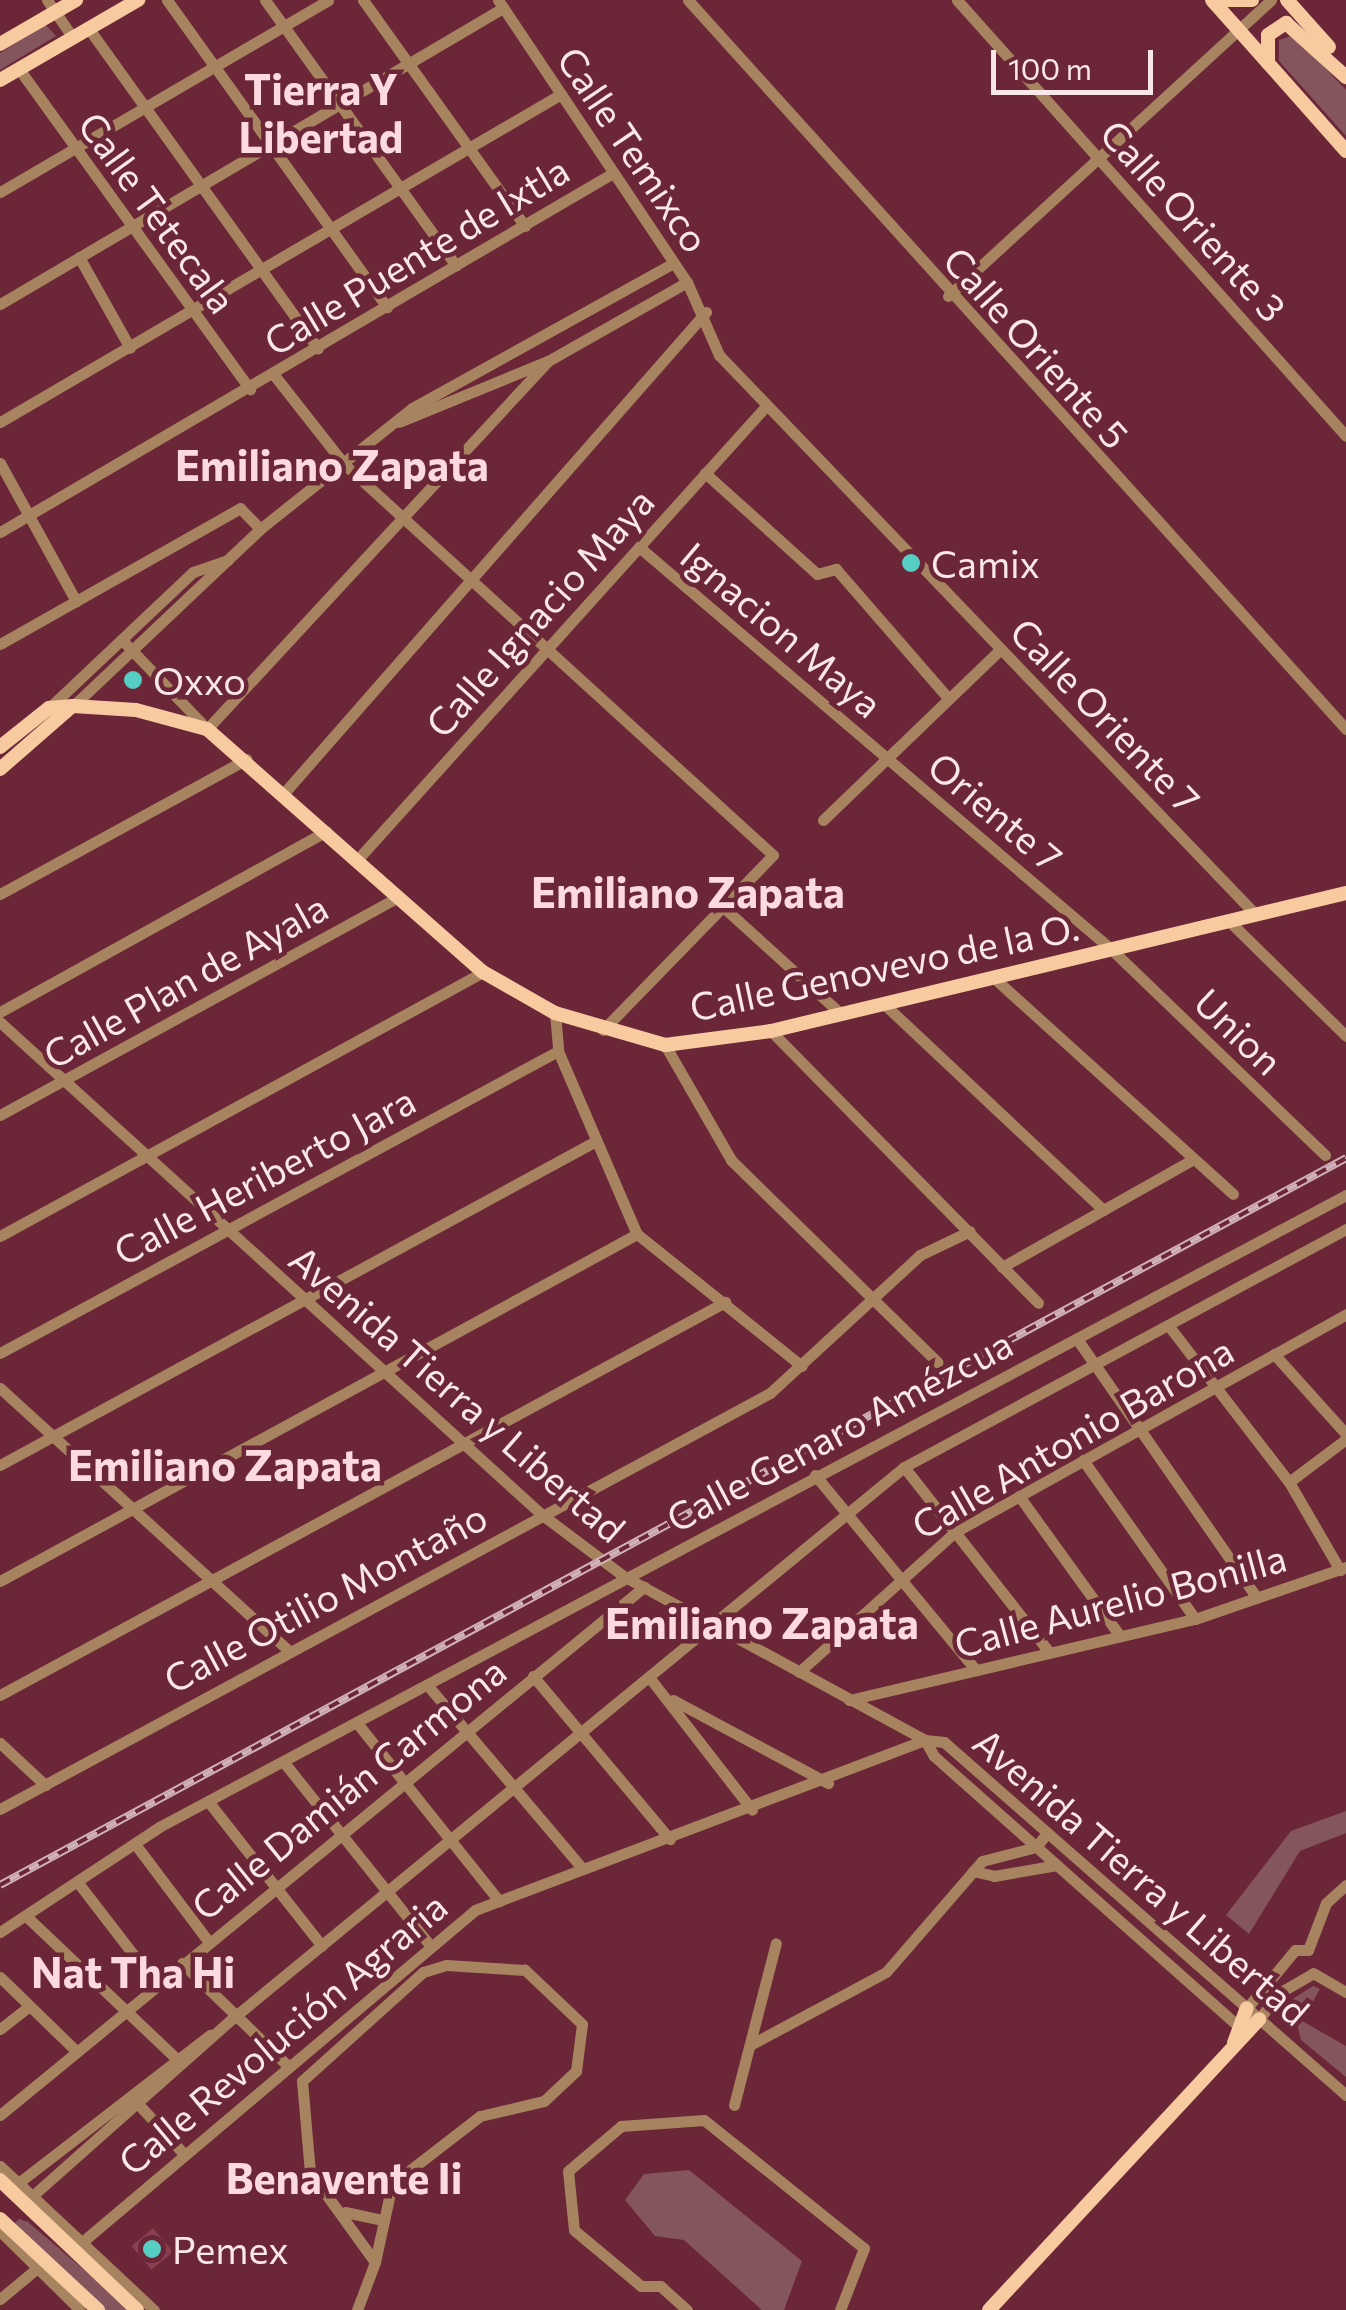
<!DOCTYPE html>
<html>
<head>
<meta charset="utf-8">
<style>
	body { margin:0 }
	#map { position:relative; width:1346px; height:2310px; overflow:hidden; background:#6b2638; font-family:Commissioner,sans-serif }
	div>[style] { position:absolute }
	.green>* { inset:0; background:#85555e }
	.building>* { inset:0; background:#894151; transform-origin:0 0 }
	.minor>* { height:11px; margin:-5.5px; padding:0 5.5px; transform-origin:5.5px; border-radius:5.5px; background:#a7845f }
	.major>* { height:14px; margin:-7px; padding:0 7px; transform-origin:7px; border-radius:7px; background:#f7cb9f }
	.rail>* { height:8px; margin-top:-4px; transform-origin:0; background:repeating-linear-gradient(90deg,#6b2638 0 11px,#d1b1b8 0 22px); box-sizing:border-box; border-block:2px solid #d1b1b8 }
	.dots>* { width:28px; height:28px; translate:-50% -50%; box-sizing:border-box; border:5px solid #6b2638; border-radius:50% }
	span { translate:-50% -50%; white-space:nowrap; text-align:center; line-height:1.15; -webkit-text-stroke:9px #6b2638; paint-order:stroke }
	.street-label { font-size:38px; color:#f9e7ea }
	.poi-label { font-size:38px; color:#f9e7ea }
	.left { translate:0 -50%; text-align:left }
	.quarter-label { font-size:42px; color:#fddadf; font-weight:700 }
	.scale { position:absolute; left:991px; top:50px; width:162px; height:45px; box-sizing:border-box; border:5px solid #f9e7ea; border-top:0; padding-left:12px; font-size:30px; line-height:35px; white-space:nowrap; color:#f9e7ea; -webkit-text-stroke:8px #6b2638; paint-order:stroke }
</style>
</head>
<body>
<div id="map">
	<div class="green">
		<div style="clip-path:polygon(46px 25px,56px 36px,0 70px,0 53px)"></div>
		<div style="clip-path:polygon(1294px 35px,1346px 90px,1346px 136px,1279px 61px,1279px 40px)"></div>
		<div style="clip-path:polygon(1346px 1811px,1346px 1833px,1300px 1851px,1249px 1934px,1226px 1915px,1291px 1831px)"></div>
		<div style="clip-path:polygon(1313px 1986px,1320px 1989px,1302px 2021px,1346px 2046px,1346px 2077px,1301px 2040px,1291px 2000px)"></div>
		<div style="clip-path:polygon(689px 2170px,802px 2261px,784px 2310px,762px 2310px,684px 2240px,655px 2236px,625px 2200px,644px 2174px)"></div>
		<div style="clip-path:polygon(19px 2219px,28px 2222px,131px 2310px,103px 2310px,14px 2224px)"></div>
	</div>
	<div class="building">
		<div style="left:153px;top:2228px;width:31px;height:28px;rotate:50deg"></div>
	</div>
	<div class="minor">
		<div style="left:47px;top:0;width:46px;rotate:55.6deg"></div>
		<div style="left:167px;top:0;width:378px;rotate:54.4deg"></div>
		<div style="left:265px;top:0;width:327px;rotate:54.3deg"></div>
		<div style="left:363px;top:0;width:278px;rotate:54.4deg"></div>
		<div style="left:498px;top:0;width:339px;rotate:56.2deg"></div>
		<div style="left:687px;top:282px;width:80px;rotate:66.3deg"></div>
		<div style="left:719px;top:355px;width:776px;rotate:46.2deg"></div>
		<div style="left:688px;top:0;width:982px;rotate:47.93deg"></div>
		<div style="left:957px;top:0;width:584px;rotate:48.26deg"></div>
		<div style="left:89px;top:29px;width:393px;rotate:54.4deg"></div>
		<div style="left:19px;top:69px;width:395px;rotate:54.2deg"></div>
		<div style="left:0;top:192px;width:380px;rotate:-30.3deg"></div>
		<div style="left:79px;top:257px;width:104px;rotate:60.7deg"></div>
		<div style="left:948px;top:296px;width:438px;rotate:-42.5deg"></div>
		<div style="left:0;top:304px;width:584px;rotate:-30.48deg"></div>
		<div style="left:274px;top:375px;width:113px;rotate:51.8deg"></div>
		<div style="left:344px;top:464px;width:580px;rotate:42.35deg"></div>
		<div style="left:773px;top:855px;width:244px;rotate:134.2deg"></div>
		<div style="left:0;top:422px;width:650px;rotate:-30.31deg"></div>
		<div style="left:399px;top:422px;width:161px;rotate:-22.3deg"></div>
		<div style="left:548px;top:361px;width:160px;rotate:-29.6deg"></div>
		<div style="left:0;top:463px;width:158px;rotate:61.2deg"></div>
		<div style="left:705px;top:473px;width:151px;rotate:42deg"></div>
		<div style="left:817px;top:574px;width:20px;rotate:-15deg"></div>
		<div style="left:836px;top:569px;width:171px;rotate:49deg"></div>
		<div style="left:0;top:532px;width:710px;rotate:-30.36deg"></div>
		<div style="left:639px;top:547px;width:620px;rotate:40.42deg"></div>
		<div style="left:1111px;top:949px;width:297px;rotate:43.9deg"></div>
		<div style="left:123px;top:641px;width:122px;rotate:46.3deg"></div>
		<div style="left:207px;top:729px;width:502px;rotate:-47.18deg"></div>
		<div style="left:0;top:644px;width:276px;rotate:-29.5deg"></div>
		<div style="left:240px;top:508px;width:29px;rotate:46deg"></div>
		<div style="left:73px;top:706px;width:257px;rotate:-43.4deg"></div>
		<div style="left:260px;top:529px;width:194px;rotate:-38.5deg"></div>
		<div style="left:412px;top:408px;width:299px;rotate:-29deg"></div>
		<div style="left:49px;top:708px;width:198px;rotate:-43.4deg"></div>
		<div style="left:193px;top:572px;width:37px;rotate:-19deg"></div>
		<div style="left:284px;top:793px;width:640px;rotate:-48.74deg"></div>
		<div style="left:823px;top:820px;width:247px;rotate:-43.9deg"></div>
		<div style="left:357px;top:860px;width:612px;rotate:-47.98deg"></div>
		<div style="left:0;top:894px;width:281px;rotate:-28.7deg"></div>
		<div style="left:722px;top:906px;width:162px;rotate:42.2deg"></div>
		<div style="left:1229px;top:921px;width:164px;rotate:44.5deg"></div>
		<div style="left:994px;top:978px;width:322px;rotate:42.1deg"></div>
		<div style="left:884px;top:1004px;width:301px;rotate:43.2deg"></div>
		<div style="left:0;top:1012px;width:373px;rotate:-29deg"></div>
		<div style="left:555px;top:1013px;width:38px;rotate:85deg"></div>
		<div style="left:558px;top:1051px;width:199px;rotate:66.7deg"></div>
		<div style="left:637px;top:1234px;width:211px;rotate:38.7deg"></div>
		<div style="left:0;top:1022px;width:731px;rotate:42.28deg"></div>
		<div style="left:541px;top:1514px;width:105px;rotate:36.9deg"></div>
		<div style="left:625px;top:1577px;width:341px;rotate:28.5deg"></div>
		<div style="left:925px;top:1740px;width:19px;rotate:6deg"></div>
		<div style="left:944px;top:1742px;width:535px;rotate:41.29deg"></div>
		<div style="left:771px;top:1031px;width:381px;rotate:45.5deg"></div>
		<div style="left:665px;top:1045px;width:133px;rotate:60.1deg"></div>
		<div style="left:731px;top:1160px;width:289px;rotate:44.4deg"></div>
		<div style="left:0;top:1115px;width:454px;rotate:-28.7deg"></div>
		<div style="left:0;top:1236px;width:550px;rotate:-28.66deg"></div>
		<div style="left:1002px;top:1267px;width:220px;rotate:-29.4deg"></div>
		<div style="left:1168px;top:1325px;width:198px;rotate:52.4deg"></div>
		<div style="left:1289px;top:1482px;width:102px;rotate:59.9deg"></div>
		<div style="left:1077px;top:1339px;width:315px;rotate:55.2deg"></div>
		<div style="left:0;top:1353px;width:634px;rotate:-28.42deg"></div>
		<div style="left:1274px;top:1354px;width:108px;rotate:48deg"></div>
		<div style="left:0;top:1388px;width:389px;rotate:42.3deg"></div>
		<div style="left:1083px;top:1460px;width:194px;rotate:54.8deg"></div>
		<div style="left:0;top:1465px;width:678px;rotate:-28.53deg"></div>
		<div style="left:904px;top:1467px;width:236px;rotate:51.9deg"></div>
		<div style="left:815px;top:1475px;width:253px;rotate:50.5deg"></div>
		<div style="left:1289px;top:1482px;width:71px;rotate:-37deg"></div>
		<div style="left:1019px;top:1496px;width:173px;rotate:54.2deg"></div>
		<div style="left:0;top:1581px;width:725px;rotate:-28.58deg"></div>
		<div style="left:799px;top:1672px;width:210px;rotate:-41.9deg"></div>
		<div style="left:955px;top:1532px;width:448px;rotate:-29.1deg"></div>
		<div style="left:533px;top:1676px;width:213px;rotate:50deg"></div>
		<div style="left:649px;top:1677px;width:168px;rotate:52.2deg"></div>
		<div style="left:429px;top:1687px;width:238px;rotate:49.8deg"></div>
		<div style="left:0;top:1695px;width:825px;rotate:-28.46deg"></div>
		<div style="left:673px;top:1700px;width:176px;rotate:28.2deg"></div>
		<div style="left:849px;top:1700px;width:355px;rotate:-13.2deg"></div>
		<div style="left:1195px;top:1619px;width:160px;rotate:-19deg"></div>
		<div style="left:357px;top:1723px;width:228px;rotate:51.4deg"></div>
		<div style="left:925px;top:1740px;width:18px;rotate:61deg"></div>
		<div style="left:934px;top:1756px;width:417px;rotate:41.6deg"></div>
		<div style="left:0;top:1743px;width:62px;rotate:43deg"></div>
		<div style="left:286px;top:1765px;width:228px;rotate:51.4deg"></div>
		<div style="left:211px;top:1805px;width:179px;rotate:51.8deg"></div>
		<div style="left:0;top:1809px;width:875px;rotate:-28.38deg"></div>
		<div style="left:770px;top:1393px;width:204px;rotate:-42.6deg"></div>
		<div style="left:920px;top:1255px;width:55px;rotate:-25.6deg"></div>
		<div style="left:138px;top:1848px;width:116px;rotate:53deg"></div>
		<div style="left:973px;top:1871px;width:22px;rotate:13deg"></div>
		<div style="left:994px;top:1876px;width:64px;rotate:-9.9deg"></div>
		<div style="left:79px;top:1884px;width:126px;rotate:52.4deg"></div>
		<div style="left:26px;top:1916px;width:211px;rotate:43.5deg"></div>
		<div style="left:0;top:1932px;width:191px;rotate:-33.4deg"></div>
		<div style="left:159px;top:1827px;width:1345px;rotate:-28.03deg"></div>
		<div style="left:1308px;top:1950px;width:50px;rotate:-69deg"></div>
		<div style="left:1326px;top:1903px;width:27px;rotate:-42deg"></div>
		<div style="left:182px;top:1963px;width:146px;rotate:44.2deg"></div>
		<div style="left:0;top:1977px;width:106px;rotate:44.2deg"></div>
		<div style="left:1247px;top:2008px;width:75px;rotate:-50.4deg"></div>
		<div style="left:1295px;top:1950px;width:13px"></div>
		<div style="left:1259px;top:2019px;width:33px;rotate:-52deg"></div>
		<div style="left:1279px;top:1993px;width:39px;rotate:-30deg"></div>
		<div style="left:1313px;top:1973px;width:38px;rotate:30deg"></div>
		<div style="left:0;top:2029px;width:37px;rotate:-38deg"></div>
		<div style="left:750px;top:2045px;width:154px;rotate:-28.2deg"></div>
		<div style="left:886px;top:1972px;width:147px;rotate:-49.1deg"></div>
		<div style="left:982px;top:1861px;width:56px;rotate:-14.5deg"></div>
		<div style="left:1036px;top:1847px;width:18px;rotate:-52deg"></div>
		<div style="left:734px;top:2105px;width:167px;rotate:-75.5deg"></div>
		<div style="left:140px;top:2106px;width:65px;rotate:47.5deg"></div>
		<div style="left:0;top:2115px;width:833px;rotate:-39.35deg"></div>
		<div style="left:0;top:2166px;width:211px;rotate:43.1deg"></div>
		<div style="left:17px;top:2184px;width:244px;rotate:-37.7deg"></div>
		<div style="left:30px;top:2198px;width:271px;rotate:-41.6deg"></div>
		<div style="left:233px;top:2018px;width:868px;rotate:-39.39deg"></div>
		<div style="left:904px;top:1467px;width:502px;rotate:-28.3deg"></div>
		<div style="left:345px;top:2212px;width:40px;rotate:12deg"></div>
		<div style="left:0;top:2231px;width:112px;rotate:44.6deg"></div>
		<div style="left:81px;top:2243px;width:516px;rotate:-40.2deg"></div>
		<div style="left:475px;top:1910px;width:481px;rotate:-20.7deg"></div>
		<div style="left:0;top:2299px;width:47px;rotate:-39.8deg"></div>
		<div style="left:357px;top:2310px;width:51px;rotate:-69.4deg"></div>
		<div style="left:375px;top:2262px;width:80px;rotate:-77.7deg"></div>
		<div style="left:392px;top:2184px;width:111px;rotate:-37.7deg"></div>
		<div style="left:480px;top:2116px;width:66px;rotate:-13.2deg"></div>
		<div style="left:544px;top:2101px;width:44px;rotate:-43.2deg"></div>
		<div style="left:576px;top:2071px;width:47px;rotate:-82.7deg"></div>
		<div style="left:582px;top:2024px;width:79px;rotate:-136.5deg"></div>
		<div style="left:525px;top:1970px;width:79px;rotate:-176.4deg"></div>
		<div style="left:446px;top:1965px;width:24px;rotate:163deg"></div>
		<div style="left:423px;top:1972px;width:163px;rotate:138deg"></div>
		<div style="left:302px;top:2081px;width:91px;rotate:85deg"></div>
		<div style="left:310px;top:2172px;width:111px;rotate:54.2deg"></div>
		<div style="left:687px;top:2310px;width:36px;rotate:-138deg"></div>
		<div style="left:660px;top:2286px;width:19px;rotate:180deg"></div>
		<div style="left:641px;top:2286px;width:87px;rotate:-140.1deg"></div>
		<div style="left:574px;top:2230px;width:59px;rotate:-95.8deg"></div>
		<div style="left:568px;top:2171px;width:70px;rotate:-40.3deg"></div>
		<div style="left:621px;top:2126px;width:83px;rotate:-4.1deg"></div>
		<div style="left:704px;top:2120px;width:205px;rotate:38.7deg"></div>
		<div style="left:864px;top:2248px;width:66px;rotate:111.2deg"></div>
	</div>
	<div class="major">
		<div style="left:1212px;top:0;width:202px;rotate:48.4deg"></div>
		<div style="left:1225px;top:0;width:27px"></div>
		<div style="left:1287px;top:0;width:63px;rotate:48.2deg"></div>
		<div style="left:0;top:44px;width:88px;rotate:-30.1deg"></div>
		<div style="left:1268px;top:63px;width:28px;rotate:-90deg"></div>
		<div style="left:1268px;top:35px;width:22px;rotate:-34deg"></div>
		<div style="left:1286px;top:23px;width:81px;rotate:42deg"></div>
		<div style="left:0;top:80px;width:160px;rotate:-30.1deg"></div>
		<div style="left:0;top:747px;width:63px;rotate:-38.5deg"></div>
		<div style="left:49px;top:708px;width:24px;rotate:-5deg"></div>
		<div style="left:73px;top:706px;width:63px;rotate:3.6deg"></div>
		<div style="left:136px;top:710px;width:73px;rotate:15deg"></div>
		<div style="left:207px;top:729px;width:368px;rotate:41.4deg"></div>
		<div style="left:483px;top:972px;width:83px;rotate:29.7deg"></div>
		<div style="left:555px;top:1013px;width:115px;rotate:16.2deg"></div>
		<div style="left:665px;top:1045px;width:107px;rotate:-7.5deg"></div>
		<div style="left:771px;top:1031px;width:591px;rotate:-13.5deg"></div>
		<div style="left:0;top:769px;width:94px;rotate:-41.1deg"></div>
		<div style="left:1234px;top:2043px;width:37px;rotate:-70deg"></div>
		<div style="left:0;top:2180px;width:189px;rotate:43.5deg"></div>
		<div style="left:0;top:2219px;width:134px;rotate:42.9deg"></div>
		<div style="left:989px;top:2310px;width:397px;rotate:-47.1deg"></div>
	</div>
	<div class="rail">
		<div style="left:0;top:1885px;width:1530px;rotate:-28.37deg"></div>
	</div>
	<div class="dots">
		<div style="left:911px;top:563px;background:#56cec3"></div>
		<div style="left:133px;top:680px;background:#56cec3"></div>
		<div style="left:152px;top:2249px;background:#56cec3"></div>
	</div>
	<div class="street-label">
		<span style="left:634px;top:149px;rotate:56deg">Calle Temixco</span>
		<span style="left:158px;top:212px;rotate:54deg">Calle Tetecala</span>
		<span style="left:1194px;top:220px;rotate:48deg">Calle Oriente 3</span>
		<span style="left:416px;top:255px;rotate:-31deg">Calle Puente de Ixtla</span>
		<span style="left:1037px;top:347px;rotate:48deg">Calle Oriente 5</span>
		<span style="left:539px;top:612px;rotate:-48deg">Calle Ignacio Maya</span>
		<span style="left:782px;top:629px;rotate:40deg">Ignacion Maya</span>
		<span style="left:1106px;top:715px;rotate:46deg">Calle Oriente 7</span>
		<span style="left:996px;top:811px;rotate:40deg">Oriente 7</span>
		<span style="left:884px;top:966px;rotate:-12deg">Calle Genovevo de la O.</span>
		<span style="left:185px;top:980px;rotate:-29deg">Calle Plan de Ayala</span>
		<span style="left:1239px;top:1031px;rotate:44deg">Union</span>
		<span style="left:264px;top:1175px;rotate:-28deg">Calle Heriberto Jara</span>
		<span style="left:458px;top:1393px;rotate:41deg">Avenida Tierra y Libertad</span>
		<span style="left:839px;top:1430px;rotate:-28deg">Calle Genaro Amézcua</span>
		<span style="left:1072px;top:1437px;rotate:-30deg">Calle Antonio Barona</span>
		<span style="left:325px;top:1597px;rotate:-28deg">Calle Otilio Montaño</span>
		<span style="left:1120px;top:1600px;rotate:-15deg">Calle Aurelio Bonilla</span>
		<span style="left:348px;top:1788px;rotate:-39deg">Calle Damián Carmona</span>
		<span style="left:1142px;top:1876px;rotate:41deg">Avenida Tierra y Libertad</span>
		<span style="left:282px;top:2033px;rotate:-40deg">Calle Revolución Agraria</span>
	</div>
	<div class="poi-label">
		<span class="left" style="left:931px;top:563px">Camix</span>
		<span class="left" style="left:153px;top:680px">Oxxo</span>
		<span class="left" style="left:172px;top:2249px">Pemex</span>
	</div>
	<div class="quarter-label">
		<span style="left:321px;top:112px">Tierra Y<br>Libertad</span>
		<span style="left:332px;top:464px">Emiliano Zapata</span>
		<span style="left:688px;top:891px">Emiliano Zapata</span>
		<span style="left:225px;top:1464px">Emiliano Zapata</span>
		<span style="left:762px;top:1622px">Emiliano Zapata</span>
		<span style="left:133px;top:1971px">Nat Tha Hi</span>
		<span style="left:344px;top:2177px">Benavente Ii</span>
	</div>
	<div class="scale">100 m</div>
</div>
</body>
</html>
